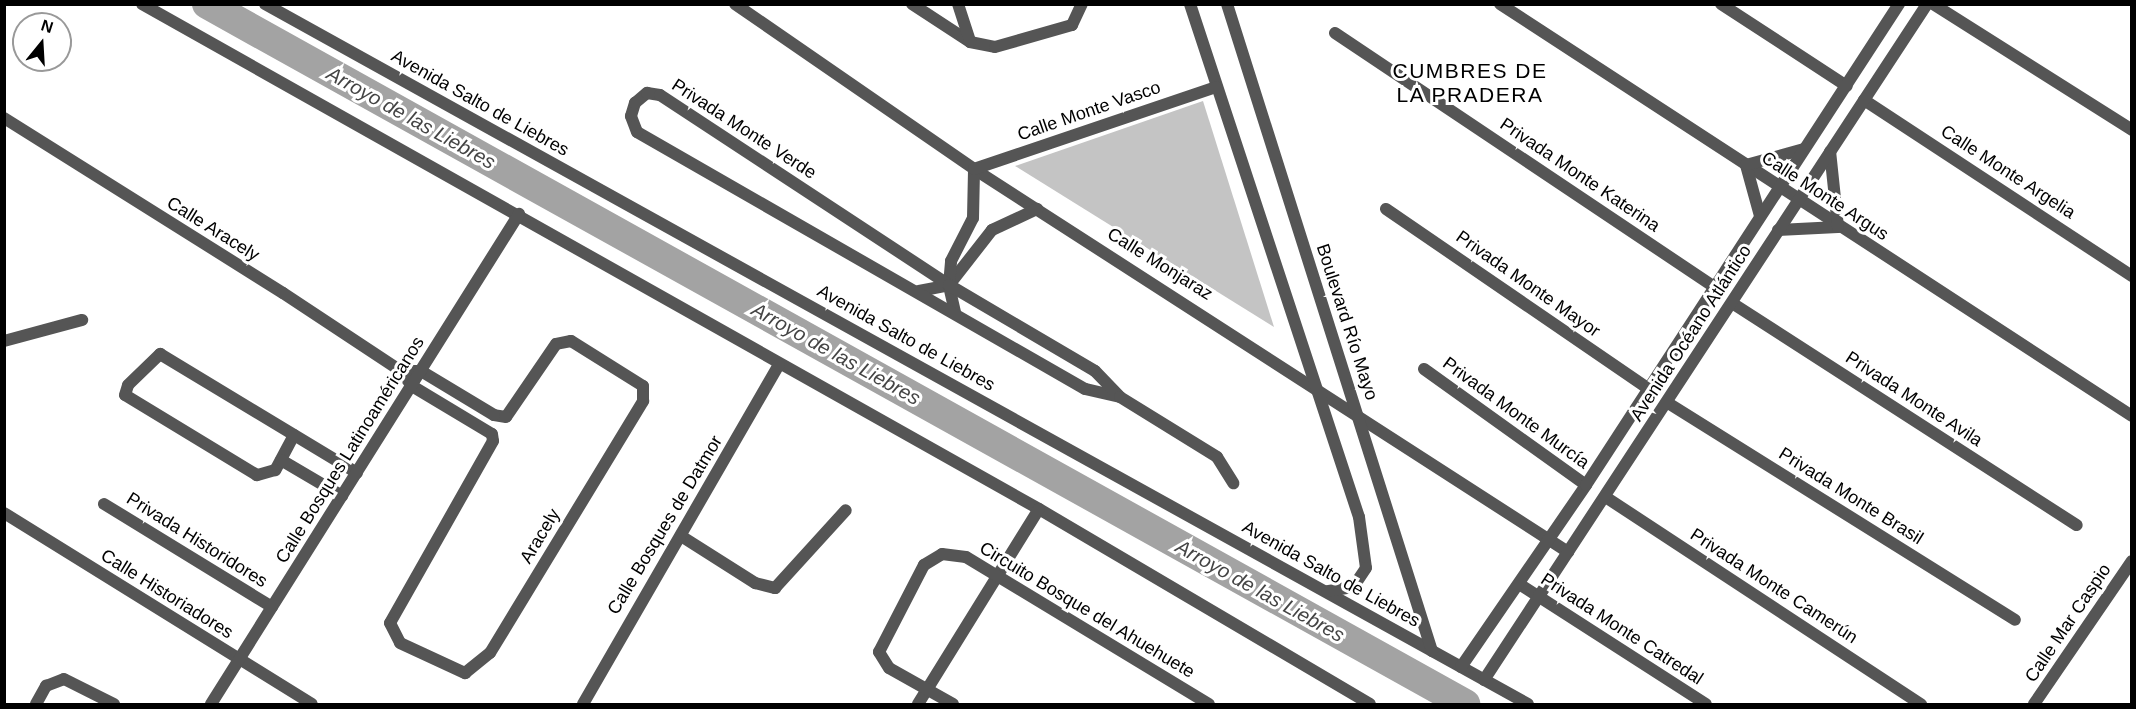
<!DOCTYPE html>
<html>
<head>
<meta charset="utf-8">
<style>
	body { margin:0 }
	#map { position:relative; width:2136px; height:709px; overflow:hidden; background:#fff; font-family:Helvetica,sans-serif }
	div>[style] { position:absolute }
	.river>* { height:30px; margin:-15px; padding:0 15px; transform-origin:15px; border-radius:15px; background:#a3a3a3 }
	.building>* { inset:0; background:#c4c4c4 }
	.minor>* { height:12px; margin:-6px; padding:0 6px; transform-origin:6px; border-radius:6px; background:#555 }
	span { translate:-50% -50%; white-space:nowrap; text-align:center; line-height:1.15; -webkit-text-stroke:6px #fff; paint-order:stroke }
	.street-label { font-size:18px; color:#000 }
	.water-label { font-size:20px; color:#444; font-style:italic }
	.quarter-label { font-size:21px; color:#000; letter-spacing:1.5px }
	.frame { position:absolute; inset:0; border:6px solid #000; pointer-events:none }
	.north { position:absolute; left:12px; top:12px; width:60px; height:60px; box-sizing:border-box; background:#fff; border:2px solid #999; border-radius:50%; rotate:18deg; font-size:16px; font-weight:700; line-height:24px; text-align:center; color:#000 }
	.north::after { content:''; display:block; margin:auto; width:21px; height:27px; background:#000; clip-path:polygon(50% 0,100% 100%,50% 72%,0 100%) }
</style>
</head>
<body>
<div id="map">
	<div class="river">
		<div style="left:207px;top:4px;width:1440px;rotate:29.09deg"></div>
	</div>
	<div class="building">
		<div style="clip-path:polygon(1203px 101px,1274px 327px,1015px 166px)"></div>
	</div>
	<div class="minor">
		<div style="left:142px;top:4px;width:1029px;rotate:29.38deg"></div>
		<div style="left:1039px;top:509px;width:384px;rotate:30.5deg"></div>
		<div style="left:265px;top:4px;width:1444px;rotate:29deg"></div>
		<div style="left:735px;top:4px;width:290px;rotate:34.6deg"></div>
		<div style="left:974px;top:169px;width:707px;rotate:32.81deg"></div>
		<div style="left:912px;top:4px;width:69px;rotate:33.2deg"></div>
		<div style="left:970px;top:42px;width:25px;rotate:11deg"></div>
		<div style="left:995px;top:47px;width:80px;rotate:-15.9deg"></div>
		<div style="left:1072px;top:25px;width:23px;rotate:-65deg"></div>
		<div style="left:958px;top:4px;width:40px;rotate:72deg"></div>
		<div style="left:1190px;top:4px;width:540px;rotate:71.77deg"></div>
		<div style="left:1359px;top:517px;width:51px;rotate:82.2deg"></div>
		<div style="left:1366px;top:568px;width:23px;rotate:124deg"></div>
		<div style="left:1353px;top:587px;width:26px;rotate:171deg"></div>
		<div style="left:1227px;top:4px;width:679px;rotate:72.42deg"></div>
		<div style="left:1500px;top:4px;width:754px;rotate:33.1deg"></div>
		<div style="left:1721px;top:4px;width:150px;rotate:33.1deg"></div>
		<div style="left:1933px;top:4px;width:236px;rotate:32.3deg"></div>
		<div style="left:1335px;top:33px;width:457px;rotate:33.8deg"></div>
		<div style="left:1864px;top:100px;width:321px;rotate:33.3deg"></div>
		<div style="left:4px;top:118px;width:329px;rotate:32.1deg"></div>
		<div style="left:283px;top:293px;width:141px;rotate:33.5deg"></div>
		<div style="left:401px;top:371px;width:19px;rotate:54deg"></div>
		<div style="left:412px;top:386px;width:93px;rotate:31deg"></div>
		<div style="left:492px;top:434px;width:7px;rotate:82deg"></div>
		<div style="left:493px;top:441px;width:209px;rotate:119.5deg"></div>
		<div style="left:390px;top:623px;width:22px;rotate:63deg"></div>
		<div style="left:400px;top:643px;width:72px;rotate:24.8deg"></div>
		<div style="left:465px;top:673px;width:32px;rotate:-39deg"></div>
		<div style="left:490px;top:653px;width:295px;rotate:-58.7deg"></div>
		<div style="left:643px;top:401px;width:15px;rotate:-90deg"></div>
		<div style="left:643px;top:386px;width:85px;rotate:-148deg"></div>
		<div style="left:571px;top:341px;width:15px;rotate:169deg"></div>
		<div style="left:556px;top:344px;width:88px;rotate:124.4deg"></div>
		<div style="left:506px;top:417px;width:12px;rotate:-171deg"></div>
		<div style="left:494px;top:415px;width:85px;rotate:-148.9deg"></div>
		<div style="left:421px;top:371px;width:20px;rotate:180deg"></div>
		<div style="left:1386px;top:209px;width:319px;rotate:34.4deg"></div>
		<div style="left:1760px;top:216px;width:53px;rotate:-105.4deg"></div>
		<div style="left:1746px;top:165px;width:60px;rotate:-15.4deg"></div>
		<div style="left:1778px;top:230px;width:60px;rotate:-2.9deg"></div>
		<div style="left:1838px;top:227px;width:76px;rotate:-96deg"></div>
		<div style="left:919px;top:291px;width:31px;rotate:-11deg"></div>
		<div style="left:949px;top:285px;width:70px;rotate:-52deg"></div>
		<div style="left:992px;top:230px;width:50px;rotate:-25deg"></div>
		<div style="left:1732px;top:303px;width:410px;rotate:32.8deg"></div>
		<div style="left:955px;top:312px;width:28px;rotate:-103deg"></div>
		<div style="left:949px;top:285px;width:24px;rotate:-85deg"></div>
		<div style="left:951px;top:261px;width:48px;rotate:-62.9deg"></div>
		<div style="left:973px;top:218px;width:49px;rotate:-88.8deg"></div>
		<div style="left:974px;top:169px;width:256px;rotate:-18.7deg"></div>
		<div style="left:4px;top:341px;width:81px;rotate:-15.1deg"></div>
		<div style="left:1424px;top:369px;width:199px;rotate:35.6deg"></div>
		<div style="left:1120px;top:397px;width:36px;rotate:-167deg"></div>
		<div style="left:1085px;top:389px;width:516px;rotate:-150.16deg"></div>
		<div style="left:637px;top:132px;width:17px;rotate:-111deg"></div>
		<div style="left:631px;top:116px;width:14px;rotate:-73deg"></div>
		<div style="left:635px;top:103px;width:16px;rotate:-40deg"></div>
		<div style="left:647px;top:93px;width:13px;rotate:9deg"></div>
		<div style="left:660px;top:95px;width:346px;rotate:33.3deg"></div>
		<div style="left:949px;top:285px;width:169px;rotate:30.5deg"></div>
		<div style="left:1095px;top:371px;width:36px;rotate:46deg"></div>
		<div style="left:1120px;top:397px;width:114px;rotate:31.7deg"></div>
		<div style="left:1217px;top:457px;width:31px;rotate:58deg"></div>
		<div style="left:1668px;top:403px;width:409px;rotate:32deg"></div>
		<div style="left:294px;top:435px;width:40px;rotate:118deg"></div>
		<div style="left:275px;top:470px;width:19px;rotate:164deg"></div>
		<div style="left:257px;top:475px;width:154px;rotate:-148.8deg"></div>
		<div style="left:125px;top:395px;width:10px;rotate:-73deg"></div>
		<div style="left:128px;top:385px;width:45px;rotate:-44.1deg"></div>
		<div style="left:160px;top:354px;width:230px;rotate:31.1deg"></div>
		<div style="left:281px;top:460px;width:71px;rotate:30.5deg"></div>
		<div style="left:1607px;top:498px;width:376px;rotate:33.3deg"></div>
		<div style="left:104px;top:504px;width:197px;rotate:31.5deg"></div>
		<div style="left:4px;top:513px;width:362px;rotate:31.8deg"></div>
		<div style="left:681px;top:536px;width:88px;rotate:32.4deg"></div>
		<div style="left:755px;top:583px;width:21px;rotate:14deg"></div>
		<div style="left:775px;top:588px;width:105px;rotate:-47.7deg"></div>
		<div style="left:1519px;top:584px;width:222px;rotate:32.7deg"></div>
		<div style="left:1461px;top:667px;width:221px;rotate:-55.5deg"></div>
		<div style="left:1586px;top:485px;width:574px;rotate:-56.95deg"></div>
		<div style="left:1484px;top:680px;width:808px;rotate:-56.76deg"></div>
		<div style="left:36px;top:704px;width:21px;rotate:-61deg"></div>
		<div style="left:46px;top:686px;width:19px;rotate:-21deg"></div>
		<div style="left:64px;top:679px;width:56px;rotate:26.6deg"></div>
		<div style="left:211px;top:704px;width:579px;rotate:-57.85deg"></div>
		<div style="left:583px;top:704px;width:392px;rotate:-60deg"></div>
		<div style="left:918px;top:704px;width:229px;rotate:-58.2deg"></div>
		<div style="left:953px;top:704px;width:73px;rotate:-150.6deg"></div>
		<div style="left:889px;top:668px;width:19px;rotate:-122deg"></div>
		<div style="left:879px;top:652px;width:98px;rotate:-62.7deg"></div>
		<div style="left:924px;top:565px;width:21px;rotate:-31deg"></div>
		<div style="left:942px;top:554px;width:24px;rotate:7deg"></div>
		<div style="left:966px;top:557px;width:284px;rotate:31.2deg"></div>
		<div style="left:2034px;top:704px;width:173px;rotate:-55.6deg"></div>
	</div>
	<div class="street-label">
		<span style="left:480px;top:103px;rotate:29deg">Avenida Salto de Liebres</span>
		<span style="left:1089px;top:111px;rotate:-19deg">Calle Monte Vasco</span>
		<span style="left:744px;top:129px;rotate:33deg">Privada Monte Verde</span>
		<span style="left:2008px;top:172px;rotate:33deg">Calle Monte Argelia</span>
		<span style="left:1580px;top:175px;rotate:34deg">Privada Monte Katerina</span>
		<span style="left:1825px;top:196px;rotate:33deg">Calle Monte Argus</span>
		<span style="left:213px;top:229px;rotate:32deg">Calle Aracely</span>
		<span style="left:1160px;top:264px;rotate:32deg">Calle Monjaraz</span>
		<span style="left:1528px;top:284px;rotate:35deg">Privada Monte Mayor</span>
		<span style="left:1347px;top:322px;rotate:72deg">Boulevard Río Mayo</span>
		<span style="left:1691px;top:333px;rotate:-57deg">Avenida Océano Atlántico</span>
		<span style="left:906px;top:338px;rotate:29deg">Avenida Salto de Liebres</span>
		<span style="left:1914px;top:399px;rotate:33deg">Privada Monte Avila</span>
		<span style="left:1516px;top:413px;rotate:36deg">Privada Monte Murcía</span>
		<span style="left:350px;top:450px;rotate:-58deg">Calle Bosques Latinoaméricanos</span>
		<span style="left:1851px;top:496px;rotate:32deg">Privada Monte Brasil</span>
		<span style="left:665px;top:525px;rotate:-59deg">Calle Bosques de Datmor</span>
		<span style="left:540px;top:536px;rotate:-59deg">Aracely</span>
		<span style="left:197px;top:540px;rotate:32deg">Privada Historidores</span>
		<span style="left:1331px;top:574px;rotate:29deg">Avenida Salto de Liebres</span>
		<span style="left:1774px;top:586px;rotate:33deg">Privada Monte Camerún</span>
		<span style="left:167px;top:594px;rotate:32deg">Calle Historiadores</span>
		<span style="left:1087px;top:610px;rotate:31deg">Circuito Bosque del Ahuehuete</span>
		<span style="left:2068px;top:623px;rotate:-56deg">Calle Mar Caspio</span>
		<span style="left:1622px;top:629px;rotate:33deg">Privada Monte Catredal</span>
	</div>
	<div class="water-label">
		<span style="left:411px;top:118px;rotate:29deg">Arroyo de las Liebres</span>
		<span style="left:836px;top:354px;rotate:29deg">Arroyo de las Liebres</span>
		<span style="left:1260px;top:591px;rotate:29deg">Arroyo de las Liebres</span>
	</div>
	<div class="quarter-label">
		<span style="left:1470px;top:83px">CUMBRES DE<br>LA PRADERA</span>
	</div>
	<div class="frame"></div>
	<div class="north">N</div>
</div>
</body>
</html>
